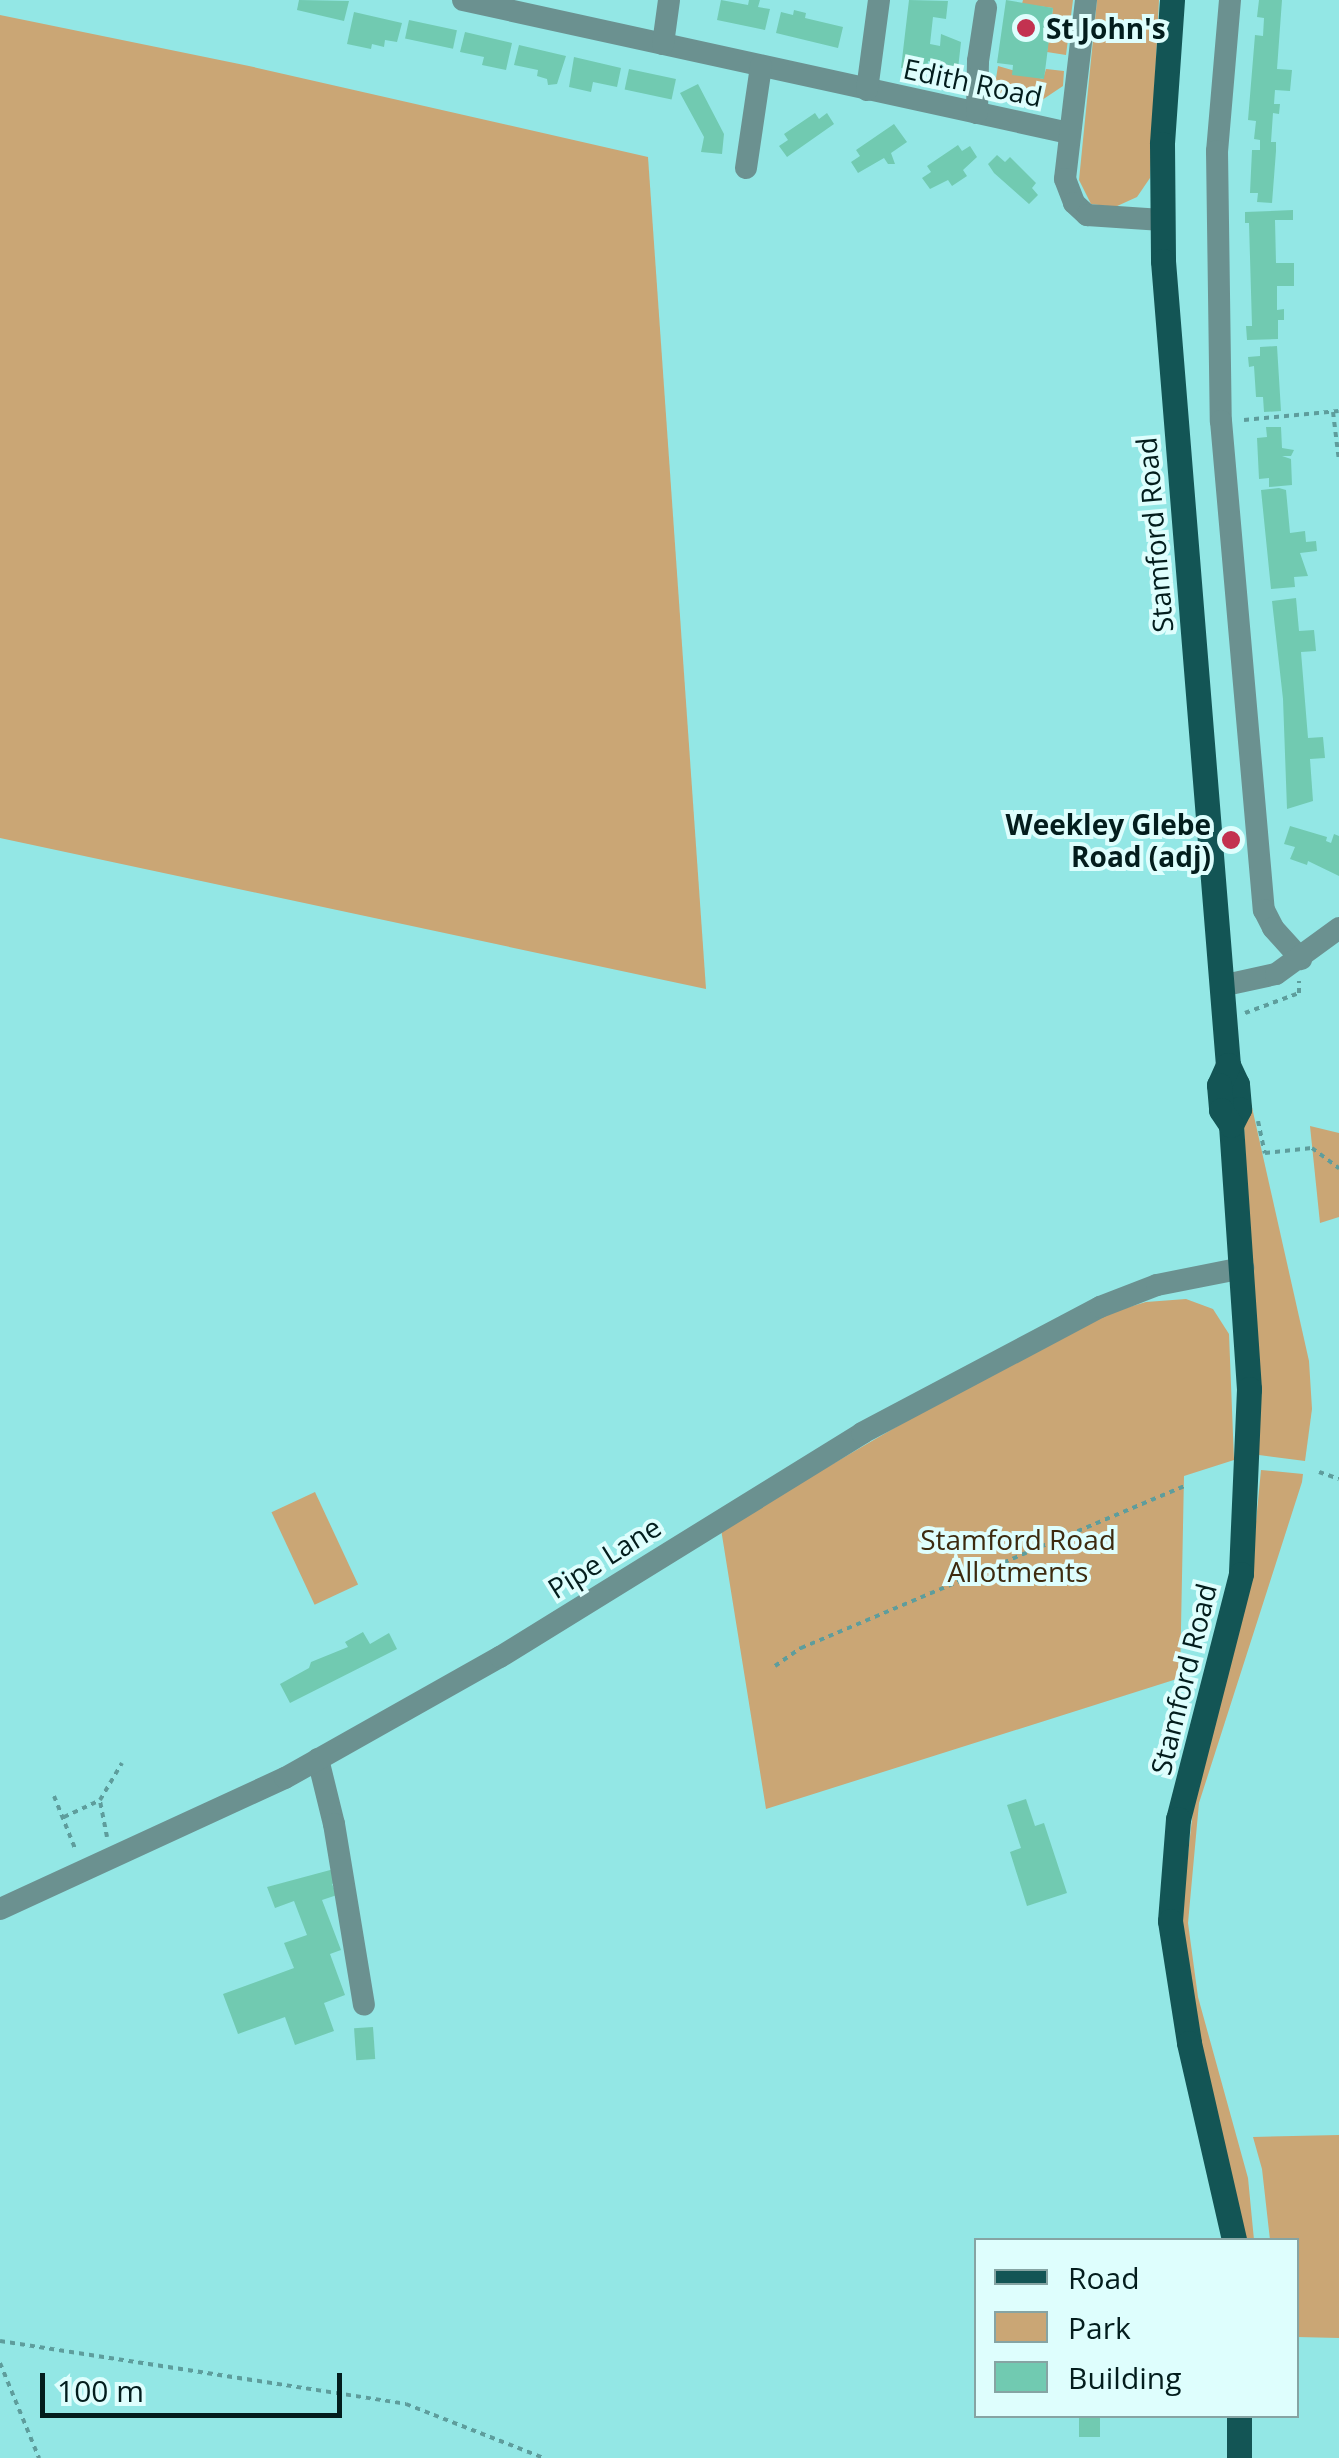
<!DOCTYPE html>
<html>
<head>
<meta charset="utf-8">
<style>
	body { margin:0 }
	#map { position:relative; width:1339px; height:2458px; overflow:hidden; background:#93e7e5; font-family:"Open Sans",sans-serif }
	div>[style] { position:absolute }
	.green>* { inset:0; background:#caa675; transform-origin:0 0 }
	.building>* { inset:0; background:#71cab1; transform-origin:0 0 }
	.path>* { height:4px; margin-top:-2px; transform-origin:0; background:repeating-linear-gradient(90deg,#5e9d9c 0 5px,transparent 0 10px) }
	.minor>* { height:22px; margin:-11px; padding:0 11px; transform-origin:11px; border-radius:11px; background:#6b9190 }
	.major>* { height:25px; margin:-12.5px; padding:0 12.5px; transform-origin:12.5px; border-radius:12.5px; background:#135555 }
	.dots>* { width:28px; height:28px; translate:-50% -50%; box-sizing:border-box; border:5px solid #defefd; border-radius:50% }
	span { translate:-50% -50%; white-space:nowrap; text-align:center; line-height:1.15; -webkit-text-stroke:8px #defefd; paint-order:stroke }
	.poi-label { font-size:28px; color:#031d1d; font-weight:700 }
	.left { translate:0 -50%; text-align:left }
	.right { translate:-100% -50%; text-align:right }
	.street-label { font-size:28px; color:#031d1d }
	.park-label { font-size:28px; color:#3d2a0f }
	.legend { position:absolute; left:974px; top:2238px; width:325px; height:180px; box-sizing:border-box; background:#defefd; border:2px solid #86a4a3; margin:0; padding:12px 18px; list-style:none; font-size:30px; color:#031d1d }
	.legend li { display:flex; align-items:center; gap:20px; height:50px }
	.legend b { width:50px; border:2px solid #86a4a3 }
	.scale { position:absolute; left:40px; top:2373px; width:302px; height:45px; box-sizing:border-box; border:5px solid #031d1d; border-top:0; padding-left:12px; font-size:30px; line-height:35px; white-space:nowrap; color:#031d1d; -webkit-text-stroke:8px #defefd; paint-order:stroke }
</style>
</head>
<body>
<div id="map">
	<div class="green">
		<div style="clip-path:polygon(1023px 0,1073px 0,1066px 55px,1047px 52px,1053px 8px,1022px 4px)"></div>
		<div style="clip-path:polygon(1097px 0,1159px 0,1150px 178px,1137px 197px,1115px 207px,1091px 204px,1079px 180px)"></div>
		<div style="clip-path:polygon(0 15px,249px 66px,648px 157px,706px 989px,0 838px)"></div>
		<div style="clip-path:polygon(998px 66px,1043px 79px,1046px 69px,1064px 71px,1063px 86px,1033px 106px,993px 97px)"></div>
		<div style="clip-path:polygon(1251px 1103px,1309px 1361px,1312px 1409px,1305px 1461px,1259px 1455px,1243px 1104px)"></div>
		<div style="clip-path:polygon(1310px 1126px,1339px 1133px,1339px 1217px,1320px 1223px)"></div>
		<div style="clip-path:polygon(1186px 1299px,1213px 1309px,1229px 1334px,1234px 1460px,1184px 1476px,1180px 1678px,766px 1809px,721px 1529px,927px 1409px,1112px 1312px,1146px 1302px)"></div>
		<div style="clip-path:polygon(1261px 1470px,1303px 1474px,1302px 1482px,1199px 1803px,1188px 1923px,1198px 1997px,1248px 2178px,1254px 2240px,1245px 2240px,1191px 2000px,1180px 1924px,1194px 1802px,1250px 1584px)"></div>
		<div style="left:315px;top:1492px;width:102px;height:48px;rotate:65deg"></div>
		<div style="clip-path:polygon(1339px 2135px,1339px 2338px,1297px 2337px,1296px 2240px,1270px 2240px,1262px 2169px,1253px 2137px)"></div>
	</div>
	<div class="building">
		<div style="clip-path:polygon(299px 0,349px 1px,344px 21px,297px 10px)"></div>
		<div style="clip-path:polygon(721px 0,748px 5px,749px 0,760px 0,758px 7px,770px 9px,765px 30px,717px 20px)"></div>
		<div style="clip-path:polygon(909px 0,948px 1px,946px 19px,933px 17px,930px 44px,940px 46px,941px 34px,961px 42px,958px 69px,928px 61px,927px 71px,901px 68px)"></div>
		<div style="clip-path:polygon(1006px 0,1053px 8px,1044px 79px,1012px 75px,1013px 65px,997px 63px)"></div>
		<div style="clip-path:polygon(1259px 0,1282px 0,1277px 69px,1292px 70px,1290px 91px,1275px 90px,1274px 104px,1280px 104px,1279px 114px,1273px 113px,1271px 142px,1276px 142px,1276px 151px,1272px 203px,1257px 202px,1258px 193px,1250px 193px,1252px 150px,1260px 150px,1260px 140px,1254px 139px,1256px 121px,1248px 120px,1255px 35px,1263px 36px,1264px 18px,1257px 17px)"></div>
		<div style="clip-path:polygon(794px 10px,806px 13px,805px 18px,843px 27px,838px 48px,776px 33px,781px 12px,793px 15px)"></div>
		<div style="clip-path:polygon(354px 12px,402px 23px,397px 42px,385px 40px,384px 47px,372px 44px,371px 49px,347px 44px)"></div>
		<div style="left:409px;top:20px;width:49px;height:19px;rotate:12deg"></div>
		<div style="clip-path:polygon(465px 32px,512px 43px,506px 70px,482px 65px,484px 57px,460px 52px)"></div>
		<div style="clip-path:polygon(519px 45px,566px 56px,557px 84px,548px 85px,547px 79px,537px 76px,538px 70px,514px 65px)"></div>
		<div style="clip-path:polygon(574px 57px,621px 68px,617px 87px,593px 82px,591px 92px,569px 87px)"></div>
		<div style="left:629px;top:69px;width:48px;height:21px;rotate:12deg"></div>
		<div style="clip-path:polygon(698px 84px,724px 134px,722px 154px,701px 152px,704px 137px,680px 93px)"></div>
		<div style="clip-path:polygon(815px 113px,819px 119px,827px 113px,834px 124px,787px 157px,779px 146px,788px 140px,784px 134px)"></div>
		<div style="clip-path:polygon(894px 124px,907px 142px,891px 153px,895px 164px,888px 164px,884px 158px,858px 173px,851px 162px,860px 156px,856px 150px)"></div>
		<div style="clip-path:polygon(958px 145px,962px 151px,970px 146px,977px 157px,963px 170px,967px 176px,952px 186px,948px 180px,930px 189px,922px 178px,931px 172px,927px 166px)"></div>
		<div style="clip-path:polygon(997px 155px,1005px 162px,1010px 157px,1036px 183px,1032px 188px,1038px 195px,1029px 204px,994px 173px,988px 164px)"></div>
		<div style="clip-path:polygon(1293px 210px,1293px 220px,1275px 220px,1276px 263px,1294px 263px,1294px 286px,1277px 286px,1277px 310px,1284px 309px,1284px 320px,1278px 320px,1278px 339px,1247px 340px,1246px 326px,1252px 326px,1249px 223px,1245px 223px,1245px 212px)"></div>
		<div style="clip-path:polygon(1277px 346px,1281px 411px,1264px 412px,1263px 397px,1256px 397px,1254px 366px,1249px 367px,1248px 357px,1260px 356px,1260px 347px)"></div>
		<div style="clip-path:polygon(1266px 427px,1281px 427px,1282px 448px,1294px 450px,1291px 456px,1282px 456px,1291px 459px,1292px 485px,1269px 487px,1269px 478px,1259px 479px,1257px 438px,1267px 437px)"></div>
		<div style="clip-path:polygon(1279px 488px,1286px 490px,1290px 533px,1305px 531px,1306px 542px,1316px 541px,1317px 551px,1300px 553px,1308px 576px,1294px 577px,1295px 587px,1271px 589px,1261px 490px)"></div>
		<div style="clip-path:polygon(1296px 598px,1299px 631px,1314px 630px,1315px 640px,1316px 651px,1301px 652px,1308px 738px,1323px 737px,1325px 758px,1310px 759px,1313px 801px,1287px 809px,1283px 699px,1272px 601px)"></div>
		<div style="clip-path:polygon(1290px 826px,1327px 837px,1326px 841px,1331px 843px,1334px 834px,1339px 836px,1339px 876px,1308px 861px,1307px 865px,1290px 859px,1295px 847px,1284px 844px)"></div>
		<div style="clip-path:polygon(363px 1632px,370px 1644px,389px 1633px,397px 1649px,290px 1703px,280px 1684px,309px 1668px,311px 1662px,348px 1647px,345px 1642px)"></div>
		<div style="clip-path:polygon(1026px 1799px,1035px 1826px,1044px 1823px,1067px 1893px,1027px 1906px,1010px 1852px,1021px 1848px,1007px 1805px)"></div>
		<div style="clip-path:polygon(334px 1869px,339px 1881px,332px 1884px,337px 1895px,322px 1900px,341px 1950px,330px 1954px,345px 1995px,324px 2003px,334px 2031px,295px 2045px,285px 2017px,238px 2034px,223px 1994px,294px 1968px,284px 1943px,307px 1935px,294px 1901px,275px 1908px,267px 1887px)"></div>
		<div style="left:373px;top:2027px;width:32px;height:19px;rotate:86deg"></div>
		<div style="left:1079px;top:2416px;width:21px;height:21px"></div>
	</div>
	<div class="path">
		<div style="left:1333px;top:412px;width:49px;rotate:83deg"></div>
		<div style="left:1244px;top:420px;width:95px;rotate:-5.4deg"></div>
		<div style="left:1245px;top:1013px;width:58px;rotate:-20.3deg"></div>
		<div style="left:1299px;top:993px;width:12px;rotate:-90deg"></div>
		<div style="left:1258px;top:1121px;width:33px;rotate:78deg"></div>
		<div style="left:1265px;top:1153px;width:47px;rotate:-6.1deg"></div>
		<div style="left:1312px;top:1148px;width:34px;rotate:37deg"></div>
		<div style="left:1319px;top:1472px;width:21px;rotate:19deg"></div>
		<div style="left:775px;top:1666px;width:32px;rotate:-35deg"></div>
		<div style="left:801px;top:1648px;width:416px;rotate:-22.9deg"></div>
		<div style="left:54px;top:1796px;width:59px;rotate:68.2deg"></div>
		<div style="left:64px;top:1817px;width:40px;rotate:-25deg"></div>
		<div style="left:107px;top:1837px;width:38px;rotate:-101deg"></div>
		<div style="left:100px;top:1800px;width:43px;rotate:-59.3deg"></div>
		<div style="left:0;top:2341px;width:411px;rotate:8.8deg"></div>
		<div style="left:406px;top:2404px;width:148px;rotate:21.4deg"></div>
		<div style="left:0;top:2363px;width:103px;rotate:67.7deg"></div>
	</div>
	<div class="minor">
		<div style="left:463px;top:0;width:620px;rotate:12.38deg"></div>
		<div style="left:1086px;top:0;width:180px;rotate:96.7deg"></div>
		<div style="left:1065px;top:179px;width:26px;rotate:69deg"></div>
		<div style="left:1074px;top:203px;width:18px;rotate:43deg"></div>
		<div style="left:1087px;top:215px;width:75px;rotate:3.8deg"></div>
		<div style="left:1230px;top:0;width:152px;rotate:94.9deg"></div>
		<div style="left:1217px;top:151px;width:270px;rotate:89.2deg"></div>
		<div style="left:1221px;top:421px;width:491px;rotate:85deg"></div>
		<div style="left:1264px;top:910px;width:20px;rotate:63deg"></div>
		<div style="left:1273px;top:928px;width:42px;rotate:47.9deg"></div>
		<div style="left:663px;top:44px;width:44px;rotate:-82.2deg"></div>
		<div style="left:867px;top:90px;width:91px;rotate:-82.4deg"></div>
		<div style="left:977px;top:113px;width:52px;rotate:-88.9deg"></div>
		<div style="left:978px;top:61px;width:54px;rotate:-81.4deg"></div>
		<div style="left:746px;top:168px;width:103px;rotate:-81.6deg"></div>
		<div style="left:1221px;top:986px;width:56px;rotate:-12.3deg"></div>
		<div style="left:1276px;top:974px;width:78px;rotate:-36.1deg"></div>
		<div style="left:318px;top:1759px;width:67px;rotate:76.2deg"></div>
		<div style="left:334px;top:1824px;width:183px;rotate:80.6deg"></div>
		<div style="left:0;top:1909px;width:314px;rotate:-24.7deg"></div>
		<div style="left:285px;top:1778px;width:247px;rotate:-29.4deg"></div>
		<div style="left:500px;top:1657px;width:426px;rotate:-31.7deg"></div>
		<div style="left:862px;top:1433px;width:269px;rotate:-27.9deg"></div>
		<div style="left:1100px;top:1307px;width:61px;rotate:-21.1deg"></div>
		<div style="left:1157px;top:1285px;width:88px;rotate:-11.2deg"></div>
	</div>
	<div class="major">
		<div style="left:1172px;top:0;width:144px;rotate:94deg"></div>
		<div style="left:1162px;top:144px;width:117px;rotate:89.5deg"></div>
		<div style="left:1163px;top:261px;width:807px;rotate:85.38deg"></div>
		<div style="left:1228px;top:1065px;width:21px;rotate:65deg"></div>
		<div style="left:1237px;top:1084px;width:25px;rotate:85deg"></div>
		<div style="left:1239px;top:1109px;width:18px;rotate:117deg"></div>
		<div style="left:1231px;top:1125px;width:265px;rotate:86.1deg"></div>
		<div style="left:1249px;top:1389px;width:185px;rotate:92.5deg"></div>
		<div style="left:1241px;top:1574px;width:253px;rotate:104.4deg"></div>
		<div style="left:1178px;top:1819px;width:102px;rotate:94.5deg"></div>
		<div style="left:1170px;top:1921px;width:123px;rotate:81.1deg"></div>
		<div style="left:1189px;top:2043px;width:202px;rotate:77.1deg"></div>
		<div style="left:1228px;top:1065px;width:22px;rotate:114deg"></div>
		<div style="left:1219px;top:1085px;width:25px;rotate:85deg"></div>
		<div style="left:1221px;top:1110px;width:18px;rotate:56deg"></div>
		<div style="left:1239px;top:2458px;width:42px;rotate:-90deg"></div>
	</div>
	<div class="dots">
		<div style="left:1026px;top:28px;background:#c33250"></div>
		<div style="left:1231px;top:840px;background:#c33250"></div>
	</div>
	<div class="poi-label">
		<span class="left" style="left:1046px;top:28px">St John's</span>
		<span class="right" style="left:1211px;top:840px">Weekley Glebe<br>Road (adj)</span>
	</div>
	<div class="street-label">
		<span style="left:973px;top:82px;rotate:12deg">Edith Road</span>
		<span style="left:1154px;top:535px;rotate:-95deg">Stamford Road</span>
		<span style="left:604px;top:1557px;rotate:-32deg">Pipe Lane</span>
		<span style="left:1183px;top:1679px;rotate:-76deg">Stamford Road</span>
	</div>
	<div class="park-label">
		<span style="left:1018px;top:1555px">Stamford Road<br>Allotments</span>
	</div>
	<ul class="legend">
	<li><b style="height:12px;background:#135555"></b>Road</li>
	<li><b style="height:28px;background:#caa675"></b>Park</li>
	<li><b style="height:28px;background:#71cab1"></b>Building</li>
	</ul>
	<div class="scale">100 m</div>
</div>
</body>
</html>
